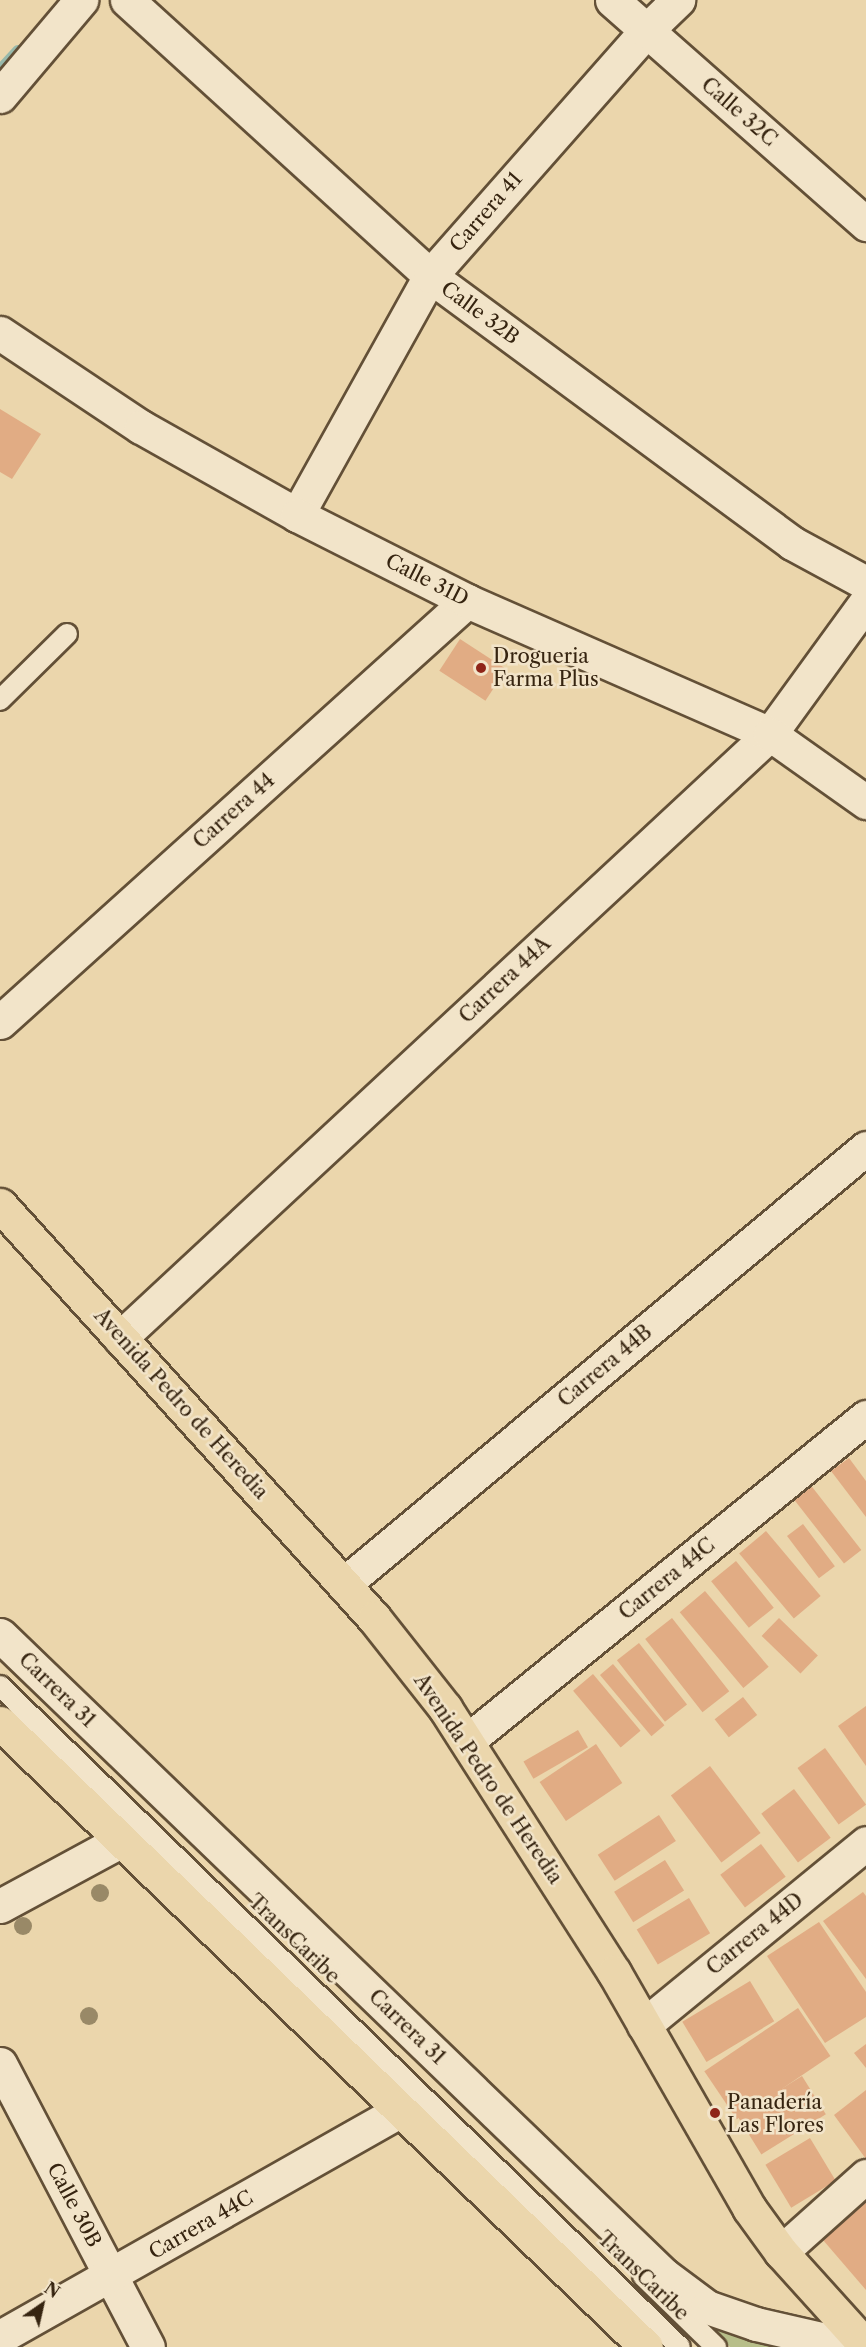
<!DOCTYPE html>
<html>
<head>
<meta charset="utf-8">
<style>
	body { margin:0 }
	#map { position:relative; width:866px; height:2347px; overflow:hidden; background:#ebd6ac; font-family:"Libre Caslon Text",serif }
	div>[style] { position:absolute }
	.green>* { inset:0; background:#b7be89 }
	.stream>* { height:10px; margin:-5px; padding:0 5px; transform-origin:5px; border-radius:5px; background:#98b9ab }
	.building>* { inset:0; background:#e1ac84; transform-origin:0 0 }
	.roads { filter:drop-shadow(2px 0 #635037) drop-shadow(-2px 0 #635037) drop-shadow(0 2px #635037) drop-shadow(0 -2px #635037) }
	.service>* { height:20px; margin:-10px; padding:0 10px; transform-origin:10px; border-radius:10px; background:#f2e4c9 }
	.minor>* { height:33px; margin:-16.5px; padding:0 16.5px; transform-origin:16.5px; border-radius:16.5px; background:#f2e4c9 }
	.tertiary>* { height:33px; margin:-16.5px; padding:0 16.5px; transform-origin:16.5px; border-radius:16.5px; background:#f2e4c9 }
	.trunk>* { height:33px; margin:-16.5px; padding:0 16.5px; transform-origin:16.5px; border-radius:16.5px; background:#ebd6ac }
	.trees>* { width:18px; height:18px; margin:-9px; border-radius:50%; background:#998967 }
	.dots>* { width:16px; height:16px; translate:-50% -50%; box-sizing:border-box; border:3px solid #f2e4c9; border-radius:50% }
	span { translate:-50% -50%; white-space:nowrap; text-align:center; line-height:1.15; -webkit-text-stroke:5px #f2e4c9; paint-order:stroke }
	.street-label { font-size:20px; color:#362410 }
	.poi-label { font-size:20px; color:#362410 }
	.left { translate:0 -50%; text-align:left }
	.north { position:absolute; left:12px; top:2275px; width:60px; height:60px; -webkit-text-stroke:4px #f2e4c9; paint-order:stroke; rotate:34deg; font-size:16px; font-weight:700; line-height:24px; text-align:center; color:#362410 }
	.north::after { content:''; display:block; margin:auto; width:21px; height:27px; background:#362410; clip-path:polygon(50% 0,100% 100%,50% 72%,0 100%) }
</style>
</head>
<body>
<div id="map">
	<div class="green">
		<div style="clip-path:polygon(701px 2319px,794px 2347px,730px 2347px)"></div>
	</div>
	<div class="stream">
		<div style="left:0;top:69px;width:26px;rotate:-47deg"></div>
	</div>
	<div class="building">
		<div style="clip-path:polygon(0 409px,41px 434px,12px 479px,0 472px)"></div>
		<div style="left:460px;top:639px;width:55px;height:38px;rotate:33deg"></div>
		<div style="clip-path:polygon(849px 1458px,866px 1481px,866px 1517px,831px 1471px)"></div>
		<div style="left:809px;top:1483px;width:85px;height:22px;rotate:52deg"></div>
		<div style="left:803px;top:1524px;width:53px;height:20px;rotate:53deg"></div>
		<div style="left:766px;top:1531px;width:85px;height:35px;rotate:50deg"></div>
		<div style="left:736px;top:1561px;width:60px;height:32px;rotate:51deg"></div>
		<div style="left:705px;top:1591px;width:99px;height:33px;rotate:50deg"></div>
		<div style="left:672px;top:1618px;width:93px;height:34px;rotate:52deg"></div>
		<div style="left:779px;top:1618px;width:54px;height:25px;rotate:44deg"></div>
		<div style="left:639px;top:1643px;width:78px;height:28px;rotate:52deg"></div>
		<div style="left:613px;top:1664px;width:80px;height:17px;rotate:50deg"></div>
		<div style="left:593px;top:1674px;width:74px;height:26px;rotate:50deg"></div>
		<div style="left:743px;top:1697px;width:23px;height:36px;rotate:52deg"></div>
		<div style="clip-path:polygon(866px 1706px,866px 1766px,838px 1726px)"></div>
		<div style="left:578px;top:1730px;width:20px;height:63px;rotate:60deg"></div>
		<div style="left:596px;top:1744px;width:47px;height:68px;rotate:56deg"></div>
		<div style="left:825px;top:1748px;width:70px;height:34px;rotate:54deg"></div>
		<div style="left:710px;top:1766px;width:84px;height:49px;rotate:53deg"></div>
		<div style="left:794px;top:1789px;width:61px;height:41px;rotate:53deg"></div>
		<div style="left:659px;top:1815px;width:31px;height:73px;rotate:57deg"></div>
		<div style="left:761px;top:1844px;width:41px;height:51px;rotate:53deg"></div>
		<div style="left:665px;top:1860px;width:36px;height:60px;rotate:58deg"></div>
		<div style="clip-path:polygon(863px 1892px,866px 1896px,866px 1979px,823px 1921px)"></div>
		<div style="left:689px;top:1898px;width:41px;height:61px;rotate:59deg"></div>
		<div style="clip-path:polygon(819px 1922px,866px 1992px,866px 2017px,825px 2043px,767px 1956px)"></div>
		<div style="left:750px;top:1981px;width:47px;height:79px;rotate:59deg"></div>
		<div style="left:798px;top:2008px;width:58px;height:113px;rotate:56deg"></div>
		<div style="clip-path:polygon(866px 2044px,866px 2068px,854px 2053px)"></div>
		<div style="left:802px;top:2076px;width:45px;height:76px;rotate:58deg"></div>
		<div style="clip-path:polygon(866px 2090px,866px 2159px,834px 2115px)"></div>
		<div style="left:810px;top:2138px;width:50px;height:52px;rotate:59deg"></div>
		<div style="clip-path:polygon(866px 2202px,866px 2290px,823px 2240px)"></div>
	</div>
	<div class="roads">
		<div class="service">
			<div style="left:0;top:700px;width:94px;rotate:-44.6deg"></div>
			<div style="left:0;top:1686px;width:948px;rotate:44.19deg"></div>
			<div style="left:643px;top:2276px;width:102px;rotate:44.2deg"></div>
		</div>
		<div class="minor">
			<div style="left:127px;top:0;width:410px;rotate:42.3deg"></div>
			<div style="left:430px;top:276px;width:450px;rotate:36.4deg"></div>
			<div style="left:792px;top:543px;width:84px;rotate:28.4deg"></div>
			<div style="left:612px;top:0;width:339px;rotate:41.4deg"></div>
			<div style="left:0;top:96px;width:126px;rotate:-49.8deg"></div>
			<div style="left:297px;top:515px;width:274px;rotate:-60.9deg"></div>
			<div style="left:430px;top:276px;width:327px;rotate:-48.6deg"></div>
			<div style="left:646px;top:31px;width:45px;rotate:-44.1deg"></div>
			<div style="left:0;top:1022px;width:629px;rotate:-42.03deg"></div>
			<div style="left:120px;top:1338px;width:887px;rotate:-42.9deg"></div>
			<div style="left:770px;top:734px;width:163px;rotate:-54deg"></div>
			<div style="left:344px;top:1584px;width:680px;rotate:-39.87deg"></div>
			<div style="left:0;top:1635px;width:922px;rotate:43.95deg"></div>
			<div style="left:664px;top:2275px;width:54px;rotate:36.7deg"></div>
			<div style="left:707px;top:2307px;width:52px;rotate:19.1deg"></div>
			<div style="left:756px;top:2324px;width:103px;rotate:13deg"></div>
			<div style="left:467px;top:1741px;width:514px;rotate:-39.08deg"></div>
			<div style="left:0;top:1906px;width:139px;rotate:-28.4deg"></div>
			<div style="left:644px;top:2025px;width:287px;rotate:-39.3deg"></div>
			<div style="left:0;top:2064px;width:319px;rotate:62.4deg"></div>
			<div style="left:781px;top:2252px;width:114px;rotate:-41.8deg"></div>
			<div style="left:0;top:2337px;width:461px;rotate:-29.5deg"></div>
		</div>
		<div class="tertiary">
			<div style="left:0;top:333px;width:169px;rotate:33.7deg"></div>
			<div style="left:141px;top:427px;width:179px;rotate:29.4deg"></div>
			<div style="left:297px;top:515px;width:191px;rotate:26.8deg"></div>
			<div style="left:467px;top:601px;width:331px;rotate:23.7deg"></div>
			<div style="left:770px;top:734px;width:118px;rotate:35.3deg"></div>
		</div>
		<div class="trunk">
			<div style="left:0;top:1205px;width:557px;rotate:47.84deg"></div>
			<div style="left:374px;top:1618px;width:115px;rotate:51.7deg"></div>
			<div style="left:445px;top:1708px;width:313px;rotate:57.4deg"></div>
			<div style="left:614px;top:1972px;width:272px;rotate:60.2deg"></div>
			<div style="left:749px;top:2208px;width:54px;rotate:54deg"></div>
			<div style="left:781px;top:2252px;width:127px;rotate:47.9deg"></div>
			<div style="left:0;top:1723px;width:898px;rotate:44.01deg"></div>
		</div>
	</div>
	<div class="trees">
		<div style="left:100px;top:1893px"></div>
		<div style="left:23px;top:1926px"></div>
		<div style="left:89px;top:2016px"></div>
	</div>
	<div class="dots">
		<div style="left:481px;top:668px;background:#8f2418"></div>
		<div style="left:715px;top:2113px;background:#8f2418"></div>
	</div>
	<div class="street-label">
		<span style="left:739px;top:112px;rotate:41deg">Calle 32C</span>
		<span style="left:486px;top:212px;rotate:-49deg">Carrera 41</span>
		<span style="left:480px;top:313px;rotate:36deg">Calle 32B</span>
		<span style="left:427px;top:580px;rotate:27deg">Calle 31D</span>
		<span style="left:234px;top:811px;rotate:-42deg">Carrera 44</span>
		<span style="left:505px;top:980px;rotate:-43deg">Carrera 44A</span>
		<span style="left:605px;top:1366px;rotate:-40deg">Carrera 44B</span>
		<span style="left:181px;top:1404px;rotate:48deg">Avenida Pedro de Heredia</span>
		<span style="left:667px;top:1579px;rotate:-39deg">Carrera 44C</span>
		<span style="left:57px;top:1690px;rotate:44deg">Carrera 31</span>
		<span style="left:488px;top:1779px;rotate:56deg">Avenida Pedro de Heredia</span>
		<span style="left:755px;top:1934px;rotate:-39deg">Carrera 44D</span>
		<span style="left:294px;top:1939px;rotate:44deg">TransCaribe</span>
		<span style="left:407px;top:2027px;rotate:44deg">Carrera 31</span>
		<span style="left:74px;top:2205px;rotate:62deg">Calle 30B</span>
		<span style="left:201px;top:2225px;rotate:-30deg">Carrera 44C</span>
		<span style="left:643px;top:2276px;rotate:44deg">TransCaribe</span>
	</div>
	<div class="poi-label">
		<span class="left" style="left:493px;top:668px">Drogueria<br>Farma Plus</span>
		<span class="left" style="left:727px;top:2114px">Panadería<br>Las Flores</span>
	</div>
	<div class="north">N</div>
</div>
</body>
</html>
